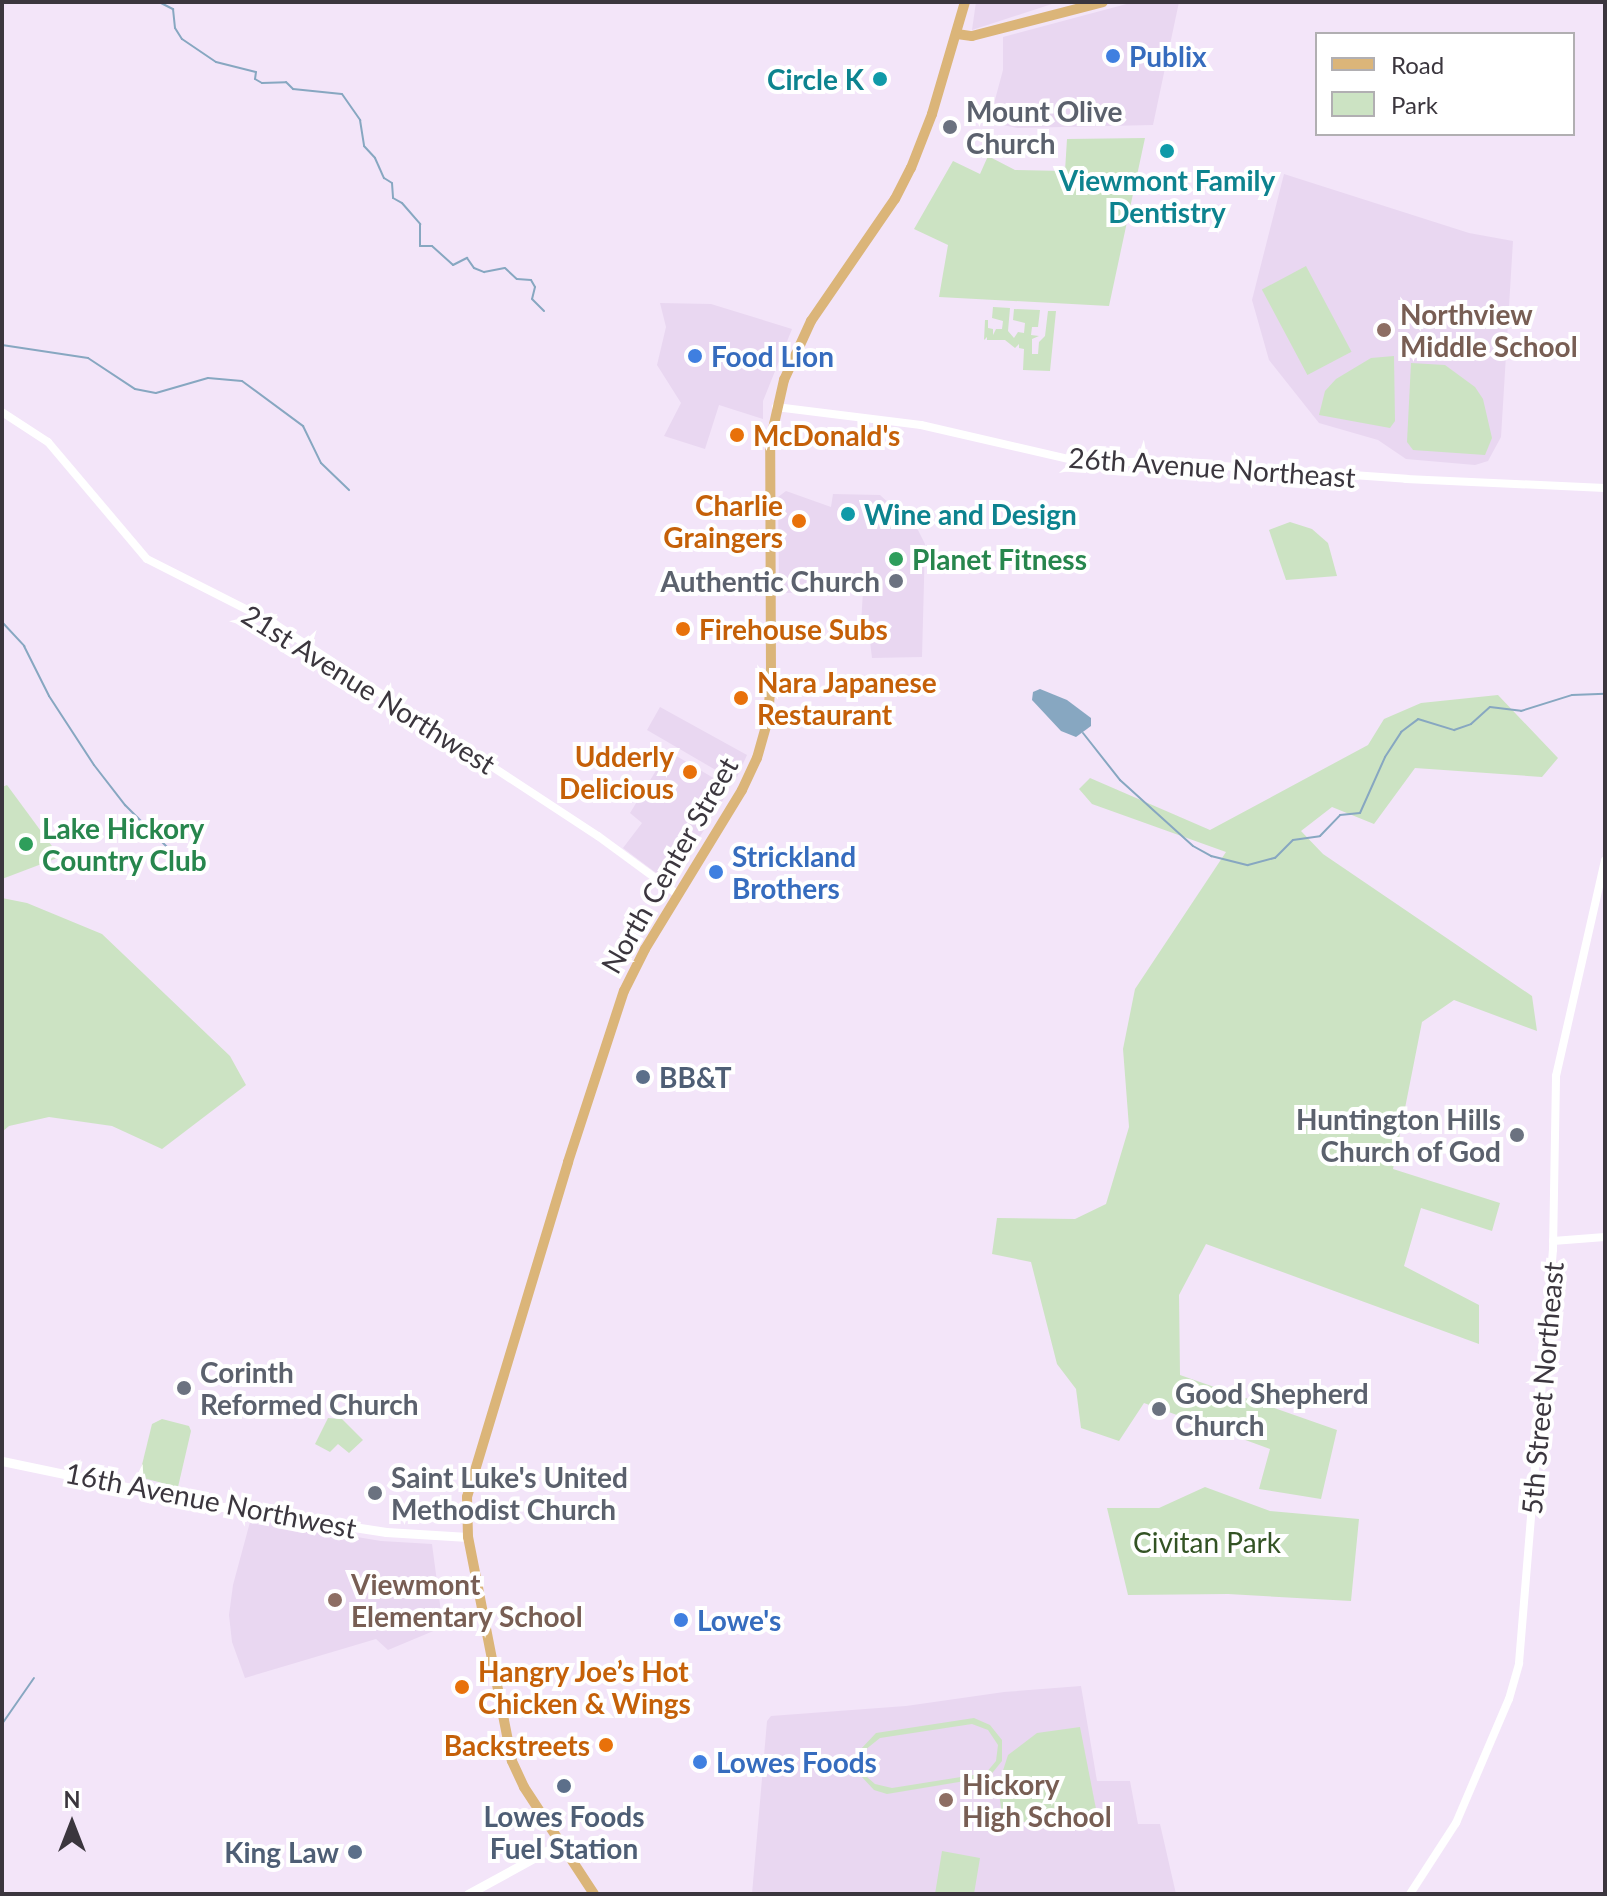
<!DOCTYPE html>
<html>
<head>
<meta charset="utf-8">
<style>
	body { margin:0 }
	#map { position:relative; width:1607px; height:1896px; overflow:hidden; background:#f3e5f9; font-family:Lato,sans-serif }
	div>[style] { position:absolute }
	.built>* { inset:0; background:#e9d7f1 }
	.green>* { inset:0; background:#cce3c3; transform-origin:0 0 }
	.water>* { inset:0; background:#87a7c1 }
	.stream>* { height:2px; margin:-1px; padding:0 1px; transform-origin:1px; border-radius:1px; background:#87a7c1 }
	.tertiary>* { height:8px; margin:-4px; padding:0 4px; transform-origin:4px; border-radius:4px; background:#fff }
	.secondary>* { height:9px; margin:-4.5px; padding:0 4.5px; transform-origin:4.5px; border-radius:4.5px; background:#fff }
	.primary>* { height:10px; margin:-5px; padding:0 5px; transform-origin:5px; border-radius:5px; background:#dbb579 }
	.dots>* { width:22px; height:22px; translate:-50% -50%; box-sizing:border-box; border:4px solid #fff; border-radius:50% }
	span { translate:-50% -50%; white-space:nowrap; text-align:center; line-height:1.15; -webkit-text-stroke:8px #fff; paint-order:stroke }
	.shop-label { font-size:28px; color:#366cbe; font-weight:700 }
	.left { translate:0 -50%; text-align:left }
	.culture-label { font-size:28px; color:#0d838f; font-weight:700 }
	.right { translate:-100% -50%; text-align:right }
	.worship-label { font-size:28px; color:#5b616d; font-weight:700 }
	.education-label { font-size:28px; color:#785e54; font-weight:700 }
	.food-label { font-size:28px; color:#c56008; font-weight:700 }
	.street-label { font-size:28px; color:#3b363e }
	.leisure-label { font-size:28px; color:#27864d; font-weight:700 }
	.service-label { font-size:28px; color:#4e5e75; font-weight:700 }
	.park-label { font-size:28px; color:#335324 }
	.frame { position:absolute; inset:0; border:4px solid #3b363e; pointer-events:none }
	.legend { position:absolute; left:1315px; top:32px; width:260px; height:104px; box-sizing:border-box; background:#fff; border:2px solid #b1afb2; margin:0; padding:10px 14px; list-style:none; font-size:24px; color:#3b363e }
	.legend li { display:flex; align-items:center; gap:16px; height:40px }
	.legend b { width:40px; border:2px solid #b1afb2 }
	.north { position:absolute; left:32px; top:1784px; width:80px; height:80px; -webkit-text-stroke:6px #fff; paint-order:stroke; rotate:0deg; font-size:22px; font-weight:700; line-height:32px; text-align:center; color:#3b363e }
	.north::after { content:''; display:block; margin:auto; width:28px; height:36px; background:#3b363e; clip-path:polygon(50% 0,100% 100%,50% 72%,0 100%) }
</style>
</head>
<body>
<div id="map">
	<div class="built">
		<div style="clip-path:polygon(976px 2px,1058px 2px,972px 30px)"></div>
		<div style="clip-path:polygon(1134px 2px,1179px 2px,1153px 125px,1017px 128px,989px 122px,1003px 70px,1003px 37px)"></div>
		<div style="clip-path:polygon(1284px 174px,1469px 233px,1513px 241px,1501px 437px,1488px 461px,1475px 465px,1406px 459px,1378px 440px,1319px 423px,1269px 360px,1252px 300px)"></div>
		<div style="clip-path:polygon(660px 303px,711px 304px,792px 329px,763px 401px,763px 419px,719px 405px,705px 449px,664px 436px,681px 403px,657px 365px,666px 327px)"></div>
		<div style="clip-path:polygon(786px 491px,831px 507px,833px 494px,880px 495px,918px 530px,925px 544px,922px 657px,872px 658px,868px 625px,861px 624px,863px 591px,784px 593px,779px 581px,778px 497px)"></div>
		<div style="clip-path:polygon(660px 707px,747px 755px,737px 777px,726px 776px,647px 730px)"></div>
		<div style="clip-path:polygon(668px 751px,727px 786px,728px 792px,673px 879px,667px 881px,623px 848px,642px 823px,630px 813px)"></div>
		<div style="clip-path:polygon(255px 1520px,381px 1541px,432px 1544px,443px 1627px,388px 1650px,376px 1639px,245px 1678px,232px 1642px,229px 1615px,233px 1585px,250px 1522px)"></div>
		<div style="clip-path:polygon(1081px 1686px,1097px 1781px,1130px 1781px,1138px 1824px,1160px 1824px,1176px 1894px,752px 1894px,767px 1721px,771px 1716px,906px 1706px,1004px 1692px)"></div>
	</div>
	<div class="green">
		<div style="clip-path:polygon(1145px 138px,1109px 306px,939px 297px,948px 245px,914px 229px,953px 161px,980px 174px,988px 156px,1015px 170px,1065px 171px,1067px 139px)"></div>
		<div style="left:1306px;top:266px;width:97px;height:50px;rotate:62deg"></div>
		<div style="clip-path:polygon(993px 307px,1010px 308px,1008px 331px,1014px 338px,1018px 332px,1024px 333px,1025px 323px,1013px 320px,1014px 309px,1040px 310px,1038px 327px,1032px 327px,1031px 335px,1039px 336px,1032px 339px,1032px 354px,1038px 354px,1039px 342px,1045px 336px,1048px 311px,1056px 311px,1050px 371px,1023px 370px,1024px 349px,1019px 348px,1019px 344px,1015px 348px,1005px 340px,987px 340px,987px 337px,984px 340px,985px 320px,988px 320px,988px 328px,993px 329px,993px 335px,996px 329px,1002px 329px,1003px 321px,992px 318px)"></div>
		<div style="clip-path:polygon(1394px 356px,1395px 421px,1390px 428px,1319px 415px,1325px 391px,1336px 379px,1371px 358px)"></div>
		<div style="clip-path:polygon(1411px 363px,1445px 365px,1475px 387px,1483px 399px,1492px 438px,1485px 455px,1413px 450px,1407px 442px)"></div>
		<div style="clip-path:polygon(1290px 522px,1312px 529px,1328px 543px,1337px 576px,1286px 580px,1269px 530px)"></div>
		<div style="clip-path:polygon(1498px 695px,1558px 758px,1542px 777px,1415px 768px,1374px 824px,1332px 807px,1301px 831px,1323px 854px,1532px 996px,1537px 1031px,1454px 1000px,1422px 1022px,1393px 1169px,1500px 1203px,1492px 1231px,1421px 1208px,1404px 1266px,1479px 1305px,1479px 1344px,1206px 1244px,1179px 1295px,1180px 1375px,1337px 1430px,1321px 1499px,1259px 1489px,1270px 1449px,1144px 1403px,1119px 1441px,1081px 1428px,1076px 1389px,1057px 1364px,1031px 1262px,992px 1254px,997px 1218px,1075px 1219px,1106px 1204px,1129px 1127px,1123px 1049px,1135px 989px,1226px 852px,1092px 804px,1079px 789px,1090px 778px,1210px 830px,1368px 745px,1384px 719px,1421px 703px)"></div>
		<div style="clip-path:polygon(7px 785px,60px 857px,2px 879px,2px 787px)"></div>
		<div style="clip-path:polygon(2px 898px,27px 903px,102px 934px,230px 1056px,246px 1085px,162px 1149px,112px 1126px,49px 1117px,9px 1126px,2px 1132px)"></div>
		<div style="clip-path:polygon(328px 1418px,342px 1419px,363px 1440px,349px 1453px,338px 1444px,330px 1452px,315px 1444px)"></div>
		<div style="clip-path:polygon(162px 1419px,189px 1426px,191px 1431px,178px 1487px,139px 1477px,152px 1424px)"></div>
		<div style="clip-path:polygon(1205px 1487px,1270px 1511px,1359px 1519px,1351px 1601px,1228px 1594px,1128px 1595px,1107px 1508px,1159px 1508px)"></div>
		<div style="clip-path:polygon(evenodd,974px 1718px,990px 1725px,1002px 1740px,1002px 1761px,989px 1777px,887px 1794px,874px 1790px,861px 1776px,860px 1750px,876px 1733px,974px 1718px,972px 1724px,988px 1730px,998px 1745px,996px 1761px,986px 1773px,892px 1788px,875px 1784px,867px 1777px,863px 1759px,865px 1750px,880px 1738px,972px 1724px)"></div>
		<div style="clip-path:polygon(1080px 1727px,1097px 1814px,1090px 1822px,1003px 1822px,998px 1786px,1008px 1755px,1037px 1733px)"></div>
		<div style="clip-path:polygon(942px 1851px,980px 1858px,974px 1894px,935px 1894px)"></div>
	</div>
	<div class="water">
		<div style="clip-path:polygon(1040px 689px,1067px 700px,1091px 718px,1091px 726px,1076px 737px,1061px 731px,1032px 700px,1033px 692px)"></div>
	</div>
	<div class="stream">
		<div style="left:159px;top:2px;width:16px;rotate:27deg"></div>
		<div style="left:173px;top:9px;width:19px;rotate:84deg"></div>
		<div style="left:175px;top:28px;width:13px;rotate:58deg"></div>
		<div style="left:182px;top:39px;width:41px;rotate:34.1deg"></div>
		<div style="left:216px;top:62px;width:41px;rotate:14deg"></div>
		<div style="left:256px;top:72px;width:7px;rotate:98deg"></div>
		<div style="left:255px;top:79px;width:8px;rotate:30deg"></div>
		<div style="left:262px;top:83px;width:24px;rotate:-2deg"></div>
		<div style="left:286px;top:82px;width:10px;rotate:45deg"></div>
		<div style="left:293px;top:89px;width:49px;rotate:5.8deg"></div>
		<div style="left:342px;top:94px;width:32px;rotate:55deg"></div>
		<div style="left:360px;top:120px;width:26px;rotate:81deg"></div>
		<div style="left:364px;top:146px;width:16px;rotate:47deg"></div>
		<div style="left:375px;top:158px;width:22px;rotate:66deg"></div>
		<div style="left:384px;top:178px;width:9px;rotate:32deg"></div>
		<div style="left:392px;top:183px;width:15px;rotate:86deg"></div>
		<div style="left:393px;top:198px;width:10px;rotate:29deg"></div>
		<div style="left:402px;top:203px;width:28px;rotate:49deg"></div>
		<div style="left:420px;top:224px;width:22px;rotate:90deg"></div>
		<div style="left:420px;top:246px;width:12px"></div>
		<div style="left:432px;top:246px;width:28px;rotate:42deg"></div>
		<div style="left:453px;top:265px;width:16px;rotate:-27deg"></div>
		<div style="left:467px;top:258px;width:12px;rotate:55deg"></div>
		<div style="left:474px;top:268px;width:11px;rotate:22deg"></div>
		<div style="left:484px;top:272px;width:21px;rotate:-11deg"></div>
		<div style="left:505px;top:268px;width:16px;rotate:43deg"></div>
		<div style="left:517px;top:279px;width:14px;rotate:4deg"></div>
		<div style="left:531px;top:280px;width:8px;rotate:60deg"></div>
		<div style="left:535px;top:287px;width:12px;rotate:104deg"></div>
		<div style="left:532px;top:299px;width:17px;rotate:45deg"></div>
		<div style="left:2px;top:345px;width:87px;rotate:8.6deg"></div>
		<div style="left:88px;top:358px;width:56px;rotate:33.4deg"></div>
		<div style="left:135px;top:389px;width:21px;rotate:11deg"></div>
		<div style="left:156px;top:393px;width:54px;rotate:-16.1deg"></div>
		<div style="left:208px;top:378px;width:34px;rotate:5deg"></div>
		<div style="left:242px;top:381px;width:76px;rotate:36.4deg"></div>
		<div style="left:303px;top:426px;width:41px;rotate:64.1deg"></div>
		<div style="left:321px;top:463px;width:39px;rotate:44deg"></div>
		<div style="left:2px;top:622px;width:33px;rotate:47deg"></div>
		<div style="left:24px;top:646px;width:56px;rotate:63.4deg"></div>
		<div style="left:49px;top:696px;width:82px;rotate:56.9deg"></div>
		<div style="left:94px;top:765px;width:51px;rotate:52.2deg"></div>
		<div style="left:125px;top:805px;width:69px;rotate:45deg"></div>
		<div style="left:1083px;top:733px;width:60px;rotate:51.8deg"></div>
		<div style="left:1120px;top:780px;width:98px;rotate:42.1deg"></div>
		<div style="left:1193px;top:846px;width:21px;rotate:29deg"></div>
		<div style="left:1211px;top:856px;width:38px;rotate:14deg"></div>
		<div style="left:1248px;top:865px;width:28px;rotate:-15deg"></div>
		<div style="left:1275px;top:858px;width:25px;rotate:-45deg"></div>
		<div style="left:1293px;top:840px;width:27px;rotate:-8deg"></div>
		<div style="left:1320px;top:836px;width:29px;rotate:-46deg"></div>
		<div style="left:1340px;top:815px;width:20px;rotate:-6deg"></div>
		<div style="left:1360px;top:813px;width:61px;rotate:-65.9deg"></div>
		<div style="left:1385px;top:757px;width:30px;rotate:-57deg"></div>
		<div style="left:1401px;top:732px;width:21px;rotate:-37deg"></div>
		<div style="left:1418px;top:719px;width:38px;rotate:17deg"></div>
		<div style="left:1454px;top:730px;width:18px;rotate:-19deg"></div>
		<div style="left:1471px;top:724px;width:25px;rotate:-42deg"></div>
		<div style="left:1490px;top:707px;width:31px;rotate:7deg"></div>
		<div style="left:1521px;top:711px;width:53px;rotate:-17.4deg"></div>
		<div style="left:1572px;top:695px;width:33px;rotate:-2deg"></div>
		<div style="left:2px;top:1724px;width:56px;rotate:-55.2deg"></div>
	</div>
	<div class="tertiary">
		<div style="left:776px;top:407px;width:146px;rotate:7.1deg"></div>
		<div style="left:921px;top:425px;width:173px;rotate:13deg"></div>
		<div style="left:1090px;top:464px;width:61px;rotate:-2.8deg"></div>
		<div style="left:1151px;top:461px;width:256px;rotate:4deg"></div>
		<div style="left:1406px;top:479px;width:199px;rotate:2.6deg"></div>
		<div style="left:2px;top:412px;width:55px;rotate:33.1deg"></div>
		<div style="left:48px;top:442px;width:153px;rotate:49.8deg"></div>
		<div style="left:147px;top:559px;width:144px;rotate:26.9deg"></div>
		<div style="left:275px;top:624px;width:386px;rotate:33.3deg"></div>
		<div style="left:598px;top:836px;width:98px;rotate:36.3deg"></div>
		<div style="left:1553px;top:1241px;width:52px;rotate:-4.4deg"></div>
		<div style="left:1410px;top:1894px;width:85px;rotate:-57.1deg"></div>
		<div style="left:1456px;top:1823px;width:135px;rotate:-66.9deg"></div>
		<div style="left:1509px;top:1699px;width:37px;rotate:-74deg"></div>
		<div style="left:1519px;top:1663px;width:414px;rotate:-85.3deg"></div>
		<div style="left:1553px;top:1250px;width:174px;rotate:-89deg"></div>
		<div style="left:1556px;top:1076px;width:221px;rotate:-77.2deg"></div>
	</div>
	<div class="secondary">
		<div style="left:2px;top:1461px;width:226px;rotate:11.8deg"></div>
		<div style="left:223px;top:1507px;width:165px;rotate:8.7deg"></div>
		<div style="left:386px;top:1532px;width:82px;rotate:3.5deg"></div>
		<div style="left:468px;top:1894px;width:108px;rotate:-28.7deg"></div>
	</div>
	<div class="primary">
		<div style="left:957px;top:34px;width:15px;rotate:8deg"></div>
		<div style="left:972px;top:36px;width:135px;rotate:-14.5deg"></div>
		<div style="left:594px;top:1894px;width:128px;rotate:-123.2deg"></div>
		<div style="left:524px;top:1787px;width:29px;rotate:-115deg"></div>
		<div style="left:512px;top:1761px;width:228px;rotate:-101.1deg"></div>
		<div style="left:468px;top:1537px;width:40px;rotate:-91.4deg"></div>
		<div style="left:467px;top:1497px;width:350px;rotate:-73.2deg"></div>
		<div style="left:568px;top:1162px;width:180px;rotate:-71.9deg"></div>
		<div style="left:624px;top:991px;width:47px;rotate:-63.4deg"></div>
		<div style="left:645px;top:949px;width:186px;rotate:-58.6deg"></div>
		<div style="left:742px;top:790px;width:35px;rotate:-65deg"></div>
		<div style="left:757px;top:758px;width:41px;rotate:-74.2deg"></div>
		<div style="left:768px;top:719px;width:42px;rotate:-85.9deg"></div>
		<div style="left:771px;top:677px;width:235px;rotate:-90.2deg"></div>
		<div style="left:770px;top:442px;width:64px;rotate:-77.3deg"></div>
		<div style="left:784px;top:380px;width:65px;rotate:-65.4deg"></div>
		<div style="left:811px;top:321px;width:148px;rotate:-55.5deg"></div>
		<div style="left:895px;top:199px;width:35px;rotate:-63deg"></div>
		<div style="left:911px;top:168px;width:58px;rotate:-68.7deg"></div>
		<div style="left:932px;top:114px;width:117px;rotate:-73.6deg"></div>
	</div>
	<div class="dots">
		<div style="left:1113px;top:56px;background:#3f7fe0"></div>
		<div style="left:880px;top:79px;background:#0f9aa8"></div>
		<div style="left:950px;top:127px;background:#6b7280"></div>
		<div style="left:1167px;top:151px;background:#0f9aa8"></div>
		<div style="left:1384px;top:330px;background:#8d6e63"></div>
		<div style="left:695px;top:356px;background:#3f7fe0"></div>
		<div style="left:737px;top:435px;background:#e8710a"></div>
		<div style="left:848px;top:514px;background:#0f9aa8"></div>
		<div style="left:799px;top:521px;background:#e8710a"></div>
		<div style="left:896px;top:559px;background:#2e9e5b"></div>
		<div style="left:896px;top:581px;background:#6b7280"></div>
		<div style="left:683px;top:629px;background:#e8710a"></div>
		<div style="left:741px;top:698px;background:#e8710a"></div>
		<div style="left:690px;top:772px;background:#e8710a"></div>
		<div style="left:26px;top:844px;background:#2e9e5b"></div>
		<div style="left:716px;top:872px;background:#3f7fe0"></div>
		<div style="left:643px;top:1077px;background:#5c6f8a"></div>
		<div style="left:1517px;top:1135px;background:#6b7280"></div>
		<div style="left:184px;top:1388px;background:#6b7280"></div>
		<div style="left:1159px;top:1409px;background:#6b7280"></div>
		<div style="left:375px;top:1493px;background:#6b7280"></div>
		<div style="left:335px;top:1600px;background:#8d6e63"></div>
		<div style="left:681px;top:1620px;background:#3f7fe0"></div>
		<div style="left:462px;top:1687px;background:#e8710a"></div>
		<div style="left:606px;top:1745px;background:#e8710a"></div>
		<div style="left:700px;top:1762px;background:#3f7fe0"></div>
		<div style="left:564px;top:1786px;background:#5c6f8a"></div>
		<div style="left:946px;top:1800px;background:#8d6e63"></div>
		<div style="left:355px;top:1852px;background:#5c6f8a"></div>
	</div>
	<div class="shop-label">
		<span class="left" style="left:1129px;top:56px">Publix</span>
		<span class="left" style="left:711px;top:356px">Food Lion</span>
		<span class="left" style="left:732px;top:872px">Strickland<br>Brothers</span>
		<span class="left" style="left:697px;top:1620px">Lowe's</span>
		<span class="left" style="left:716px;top:1762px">Lowes Foods</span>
	</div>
	<div class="culture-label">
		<span class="right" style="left:864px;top:79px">Circle K</span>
		<span style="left:1167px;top:196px">Viewmont Family<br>Dentistry</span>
		<span class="left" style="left:864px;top:514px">Wine and Design</span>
	</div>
	<div class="worship-label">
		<span class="left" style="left:966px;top:127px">Mount Olive<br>Church</span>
		<span class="right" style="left:880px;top:581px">Authentic Church</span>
		<span class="right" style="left:1501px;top:1135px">Huntington Hills<br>Church of God</span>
		<span class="left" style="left:200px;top:1388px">Corinth<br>Reformed Church</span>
		<span class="left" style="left:1175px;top:1409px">Good Shepherd<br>Church</span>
		<span class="left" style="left:391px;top:1493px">Saint Luke's United<br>Methodist Church</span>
	</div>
	<div class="education-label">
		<span class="left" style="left:1400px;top:330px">Northview<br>Middle School</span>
		<span class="left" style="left:351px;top:1600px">Viewmont<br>Elementary School</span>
		<span class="left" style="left:962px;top:1800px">Hickory<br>High School</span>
	</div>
	<div class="food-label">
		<span class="left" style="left:753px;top:435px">McDonald's</span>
		<span class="right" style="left:783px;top:521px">Charlie<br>Graingers</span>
		<span class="left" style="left:699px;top:629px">Firehouse Subs</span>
		<span class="left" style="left:757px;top:698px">Nara Japanese<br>Restaurant</span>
		<span class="right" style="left:674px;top:772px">Udderly<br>Delicious</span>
		<span class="left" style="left:478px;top:1687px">Hangry Joe’s Hot<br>Chicken &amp; Wings</span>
		<span class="right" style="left:590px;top:1745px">Backstreets</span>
	</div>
	<div class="street-label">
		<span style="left:1212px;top:467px;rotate:4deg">26th Avenue Northeast</span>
		<span style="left:369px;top:689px;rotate:32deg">21st Avenue Northwest</span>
		<span style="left:669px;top:865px;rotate:-60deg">North Center Street</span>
		<span style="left:1542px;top:1388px;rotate:-85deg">5th Street Northeast</span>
		<span style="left:211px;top:1500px;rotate:11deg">16th Avenue Northwest</span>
	</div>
	<div class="leisure-label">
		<span class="left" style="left:912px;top:559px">Planet Fitness</span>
		<span class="left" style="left:42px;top:844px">Lake Hickory<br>Country Club</span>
	</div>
	<div class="service-label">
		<span class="left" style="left:659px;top:1077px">BB&amp;T</span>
		<span style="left:564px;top:1832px">Lowes Foods<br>Fuel Station</span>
		<span class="right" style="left:339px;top:1852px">King Law</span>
	</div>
	<div class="park-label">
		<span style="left:1207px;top:1542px">Civitan Park</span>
	</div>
	<div class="frame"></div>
	<ul class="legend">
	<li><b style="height:10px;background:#dbb579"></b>Road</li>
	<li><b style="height:22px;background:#cce3c3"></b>Park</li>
	</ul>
	<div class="north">N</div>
</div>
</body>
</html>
